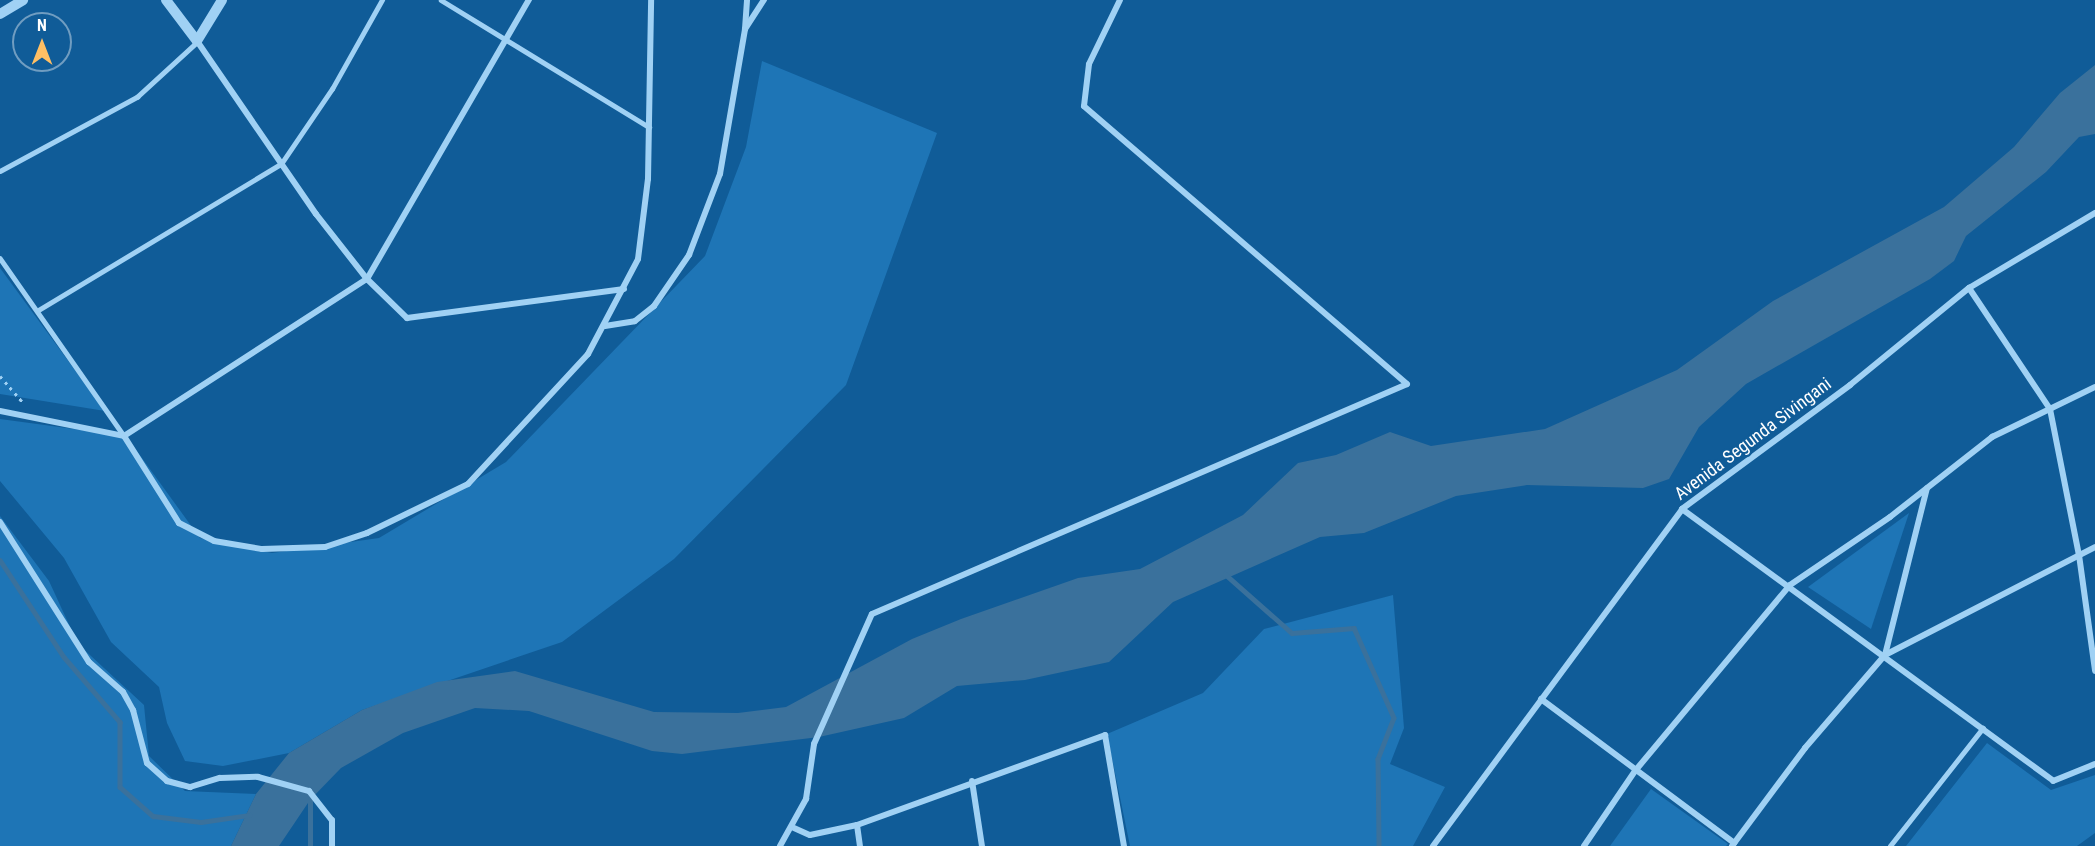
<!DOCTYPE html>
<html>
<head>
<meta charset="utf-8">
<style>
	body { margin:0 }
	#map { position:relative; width:2095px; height:846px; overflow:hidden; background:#105c98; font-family:"Roboto Condensed",sans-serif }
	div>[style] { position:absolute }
	.green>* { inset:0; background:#1e75b6 }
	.water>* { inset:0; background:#3a719c }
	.stream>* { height:4.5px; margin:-2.25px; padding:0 2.25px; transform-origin:2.25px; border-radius:2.25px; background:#3a719c }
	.path>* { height:3px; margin-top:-1.5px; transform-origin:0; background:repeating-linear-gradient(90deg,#a0d1f4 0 3px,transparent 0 7.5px) }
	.service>* { height:4.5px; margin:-2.25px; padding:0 2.25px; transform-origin:2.25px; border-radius:2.25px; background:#a0d1f4 }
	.minor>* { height:6px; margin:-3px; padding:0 3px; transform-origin:3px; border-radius:3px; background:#a0d1f4 }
	.tertiary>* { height:10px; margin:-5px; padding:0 5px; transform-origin:5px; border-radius:5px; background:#a0d1f4 }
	span { translate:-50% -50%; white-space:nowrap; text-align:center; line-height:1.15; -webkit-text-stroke:4.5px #105c98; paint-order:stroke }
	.street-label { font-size:18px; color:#fff }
	.north { position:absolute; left:12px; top:12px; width:60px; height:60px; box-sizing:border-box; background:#105c98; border:2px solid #709dc1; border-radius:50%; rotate:0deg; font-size:16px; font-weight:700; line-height:24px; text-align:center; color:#fff }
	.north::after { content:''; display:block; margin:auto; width:21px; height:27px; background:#ffbf64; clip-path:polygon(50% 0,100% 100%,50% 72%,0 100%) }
</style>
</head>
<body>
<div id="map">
	<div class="green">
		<div style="clip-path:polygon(762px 61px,937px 133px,846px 385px,674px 559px,562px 642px,362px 710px,289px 753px,223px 766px,185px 761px,167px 723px,159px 687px,111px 642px,64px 558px,0 481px,0 419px,126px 436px,200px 538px,272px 553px,379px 538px,506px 462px,705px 256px,746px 147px)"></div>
		<div style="clip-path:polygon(0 268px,105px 411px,0 394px)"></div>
		<div style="clip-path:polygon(1909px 513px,1871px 629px,1808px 587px)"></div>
		<div style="clip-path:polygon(0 516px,49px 581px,78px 644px,144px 705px,149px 756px,185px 791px,256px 794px,231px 846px,0 846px)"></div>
		<div style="clip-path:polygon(1393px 595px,1404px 728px,1390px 764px,1445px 787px,1413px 846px,1130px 846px,1107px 734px,1203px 693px,1264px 629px)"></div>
		<div style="clip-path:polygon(1987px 743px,2051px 790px,2095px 775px,2095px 833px,2077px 846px,1906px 846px)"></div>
		<div style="clip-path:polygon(1651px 789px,1728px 844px,1726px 846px,1610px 846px)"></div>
	</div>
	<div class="water">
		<div style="clip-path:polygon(2095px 65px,2095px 134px,2079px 137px,2046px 172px,1966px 236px,1954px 261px,1930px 279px,1746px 384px,1699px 427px,1669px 479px,1643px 488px,1527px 485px,1456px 496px,1364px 533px,1320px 537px,1173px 602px,1109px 662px,1025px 680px,957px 686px,904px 718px,819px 737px,682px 754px,652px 751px,529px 711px,475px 708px,403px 733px,341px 768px,310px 800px,279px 846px,231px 846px,256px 794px,289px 753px,362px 710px,437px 682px,515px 671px,654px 712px,738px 713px,786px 707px,912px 639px,961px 619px,1078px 578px,1140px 569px,1243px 515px,1298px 463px,1336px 455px,1390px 432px,1431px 446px,1545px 429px,1677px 370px,1773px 301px,1944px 207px,2014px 147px,2060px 93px)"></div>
	</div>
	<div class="stream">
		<div style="left:0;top:560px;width:116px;rotate:56.6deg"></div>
		<div style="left:64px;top:657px;width:86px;rotate:49.3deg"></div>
		<div style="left:120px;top:722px;width:65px;rotate:90deg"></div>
		<div style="left:120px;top:787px;width:44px;rotate:41.3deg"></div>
		<div style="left:153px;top:816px;width:48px;rotate:7.1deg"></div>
		<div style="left:201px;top:822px;width:49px;rotate:-8.3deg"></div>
		<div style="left:1225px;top:574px;width:89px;rotate:41.4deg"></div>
		<div style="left:1292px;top:633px;width:62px;rotate:-4.6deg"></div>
		<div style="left:1354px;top:628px;width:98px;rotate:66deg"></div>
		<div style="left:1394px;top:718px;width:44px;rotate:111.3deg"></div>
		<div style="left:1378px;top:759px;width:87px;rotate:89.3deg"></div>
		<div style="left:310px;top:846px;width:51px;rotate:-90deg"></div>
	</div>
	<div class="path">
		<div style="left:0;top:376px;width:37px;rotate:49deg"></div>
	</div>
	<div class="service">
		<div style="left:441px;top:0;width:244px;rotate:31.4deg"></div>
		<div style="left:0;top:171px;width:156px;rotate:-28.4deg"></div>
		<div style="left:137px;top:97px;width:81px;rotate:-42.5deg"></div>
		<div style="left:0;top:258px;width:217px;rotate:55.1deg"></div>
		<div style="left:37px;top:311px;width:285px;rotate:-31.1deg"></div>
		<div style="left:281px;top:164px;width:91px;rotate:-55.8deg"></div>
		<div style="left:332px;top:89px;width:102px;rotate:-60.7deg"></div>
		<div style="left:1890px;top:846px;width:150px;rotate:-51.8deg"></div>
	</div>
	<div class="minor">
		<div style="left:745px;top:29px;width:29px;rotate:-86deg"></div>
		<div style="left:197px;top:41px;width:210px;rotate:55.5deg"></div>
		<div style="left:316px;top:214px;width:83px;rotate:51.9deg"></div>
		<div style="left:367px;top:279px;width:56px;rotate:44.3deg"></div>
		<div style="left:407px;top:318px;width:219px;rotate:-7.6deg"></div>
		<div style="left:1969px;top:288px;width:146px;rotate:56.2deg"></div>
		<div style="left:2050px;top:409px;width:149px;rotate:78.8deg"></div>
		<div style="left:2079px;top:555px;width:117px;rotate:82.1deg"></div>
		<div style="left:605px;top:326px;width:30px;rotate:-9deg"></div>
		<div style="left:635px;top:321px;width:24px;rotate:-38deg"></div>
		<div style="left:654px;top:306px;width:62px;rotate:-55.5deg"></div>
		<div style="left:689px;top:255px;width:87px;rotate:-69.1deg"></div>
		<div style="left:720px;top:174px;width:147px;rotate:-80.2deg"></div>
		<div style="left:745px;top:29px;width:35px;rotate:-57deg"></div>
		<div style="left:0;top:411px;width:126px;rotate:11.4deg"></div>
		<div style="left:124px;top:436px;width:103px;rotate:57.7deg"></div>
		<div style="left:179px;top:523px;width:39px;rotate:27deg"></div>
		<div style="left:214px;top:541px;width:49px;rotate:9.5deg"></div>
		<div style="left:262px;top:549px;width:63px;rotate:-1.8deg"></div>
		<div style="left:325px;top:547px;width:44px;rotate:-18.4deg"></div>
		<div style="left:367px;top:533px;width:112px;rotate:-25.9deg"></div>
		<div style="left:468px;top:484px;width:177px;rotate:-47.3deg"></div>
		<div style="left:588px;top:354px;width:107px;rotate:-62.2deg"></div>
		<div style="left:638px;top:259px;width:81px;rotate:-82.9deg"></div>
		<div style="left:648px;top:179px;width:179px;rotate:-89deg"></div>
		<div style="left:124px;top:436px;width:289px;rotate:-32.9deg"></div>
		<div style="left:367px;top:279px;width:323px;rotate:-59.9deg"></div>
		<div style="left:1682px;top:509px;width:460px;rotate:36.2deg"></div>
		<div style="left:2053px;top:781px;width:45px;rotate:-22deg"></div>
		<div style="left:0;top:522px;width:166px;rotate:57.6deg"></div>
		<div style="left:89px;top:662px;width:45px;rotate:41.4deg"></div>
		<div style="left:123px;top:692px;width:21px;rotate:61deg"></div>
		<div style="left:133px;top:710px;width:55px;rotate:75.2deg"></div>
		<div style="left:147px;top:763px;width:27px;rotate:42deg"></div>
		<div style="left:167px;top:781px;width:24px;rotate:15deg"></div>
		<div style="left:190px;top:787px;width:31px;rotate:-17deg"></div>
		<div style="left:220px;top:778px;width:38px;rotate:-2deg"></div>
		<div style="left:258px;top:777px;width:53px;rotate:15.4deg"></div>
		<div style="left:309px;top:791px;width:37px;rotate:52deg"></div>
		<div style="left:332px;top:820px;width:26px;rotate:90deg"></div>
		<div style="left:1885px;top:655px;width:172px;rotate:-75.9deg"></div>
		<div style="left:1541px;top:699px;width:241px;rotate:36.7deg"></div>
		<div style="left:972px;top:781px;width:66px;rotate:81.3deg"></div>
		<div style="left:857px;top:825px;width:21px;rotate:82deg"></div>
		<div style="left:794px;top:828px;width:17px;rotate:24deg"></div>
		<div style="left:810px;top:835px;width:48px;rotate:-12deg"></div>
		<div style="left:857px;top:825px;width:264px;rotate:-19.9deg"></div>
		<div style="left:1105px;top:735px;width:113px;rotate:80.3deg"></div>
		<div style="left:780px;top:846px;width:54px;rotate:-61deg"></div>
		<div style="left:806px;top:799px;width:56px;rotate:-81.7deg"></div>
		<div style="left:814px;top:744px;width:142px;rotate:-66deg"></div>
		<div style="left:872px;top:614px;width:582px;rotate:-23.26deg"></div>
		<div style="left:1407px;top:384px;width:426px;rotate:-139.3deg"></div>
		<div style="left:1084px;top:106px;width:42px;rotate:-83.2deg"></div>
		<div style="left:1089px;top:64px;width:71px;rotate:-64.2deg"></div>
		<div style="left:1433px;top:846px;width:419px;rotate:-53.5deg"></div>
		<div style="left:1682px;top:509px;width:209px;rotate:-36.4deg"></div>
		<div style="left:1850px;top:385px;width:154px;rotate:-39.2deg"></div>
		<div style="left:1969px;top:288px;width:147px;rotate:-30.8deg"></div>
		<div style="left:1584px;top:846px;width:91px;rotate:-55.8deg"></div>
		<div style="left:1635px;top:771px;width:242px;rotate:-50.2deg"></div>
		<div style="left:1790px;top:585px;width:121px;rotate:-34.2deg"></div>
		<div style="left:1890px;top:517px;width:130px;rotate:-38.1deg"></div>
		<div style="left:1992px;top:437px;width:114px;rotate:-25.9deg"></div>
		<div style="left:1732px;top:846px;width:122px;rotate:-53.3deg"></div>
		<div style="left:1805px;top:748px;width:123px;rotate:-49.3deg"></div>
		<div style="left:1885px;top:655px;width:236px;rotate:-27.2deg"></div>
	</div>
	<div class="tertiary">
		<div style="left:166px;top:0;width:51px;rotate:52.9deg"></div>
		<div style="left:197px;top:41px;width:48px;rotate:-58.6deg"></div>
		<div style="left:0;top:14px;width:27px;rotate:-31deg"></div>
	</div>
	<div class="street-label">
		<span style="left:1753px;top:439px;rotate:-37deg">Avenida Segunda Sivingani</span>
	</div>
	<div class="north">N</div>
</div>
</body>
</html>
